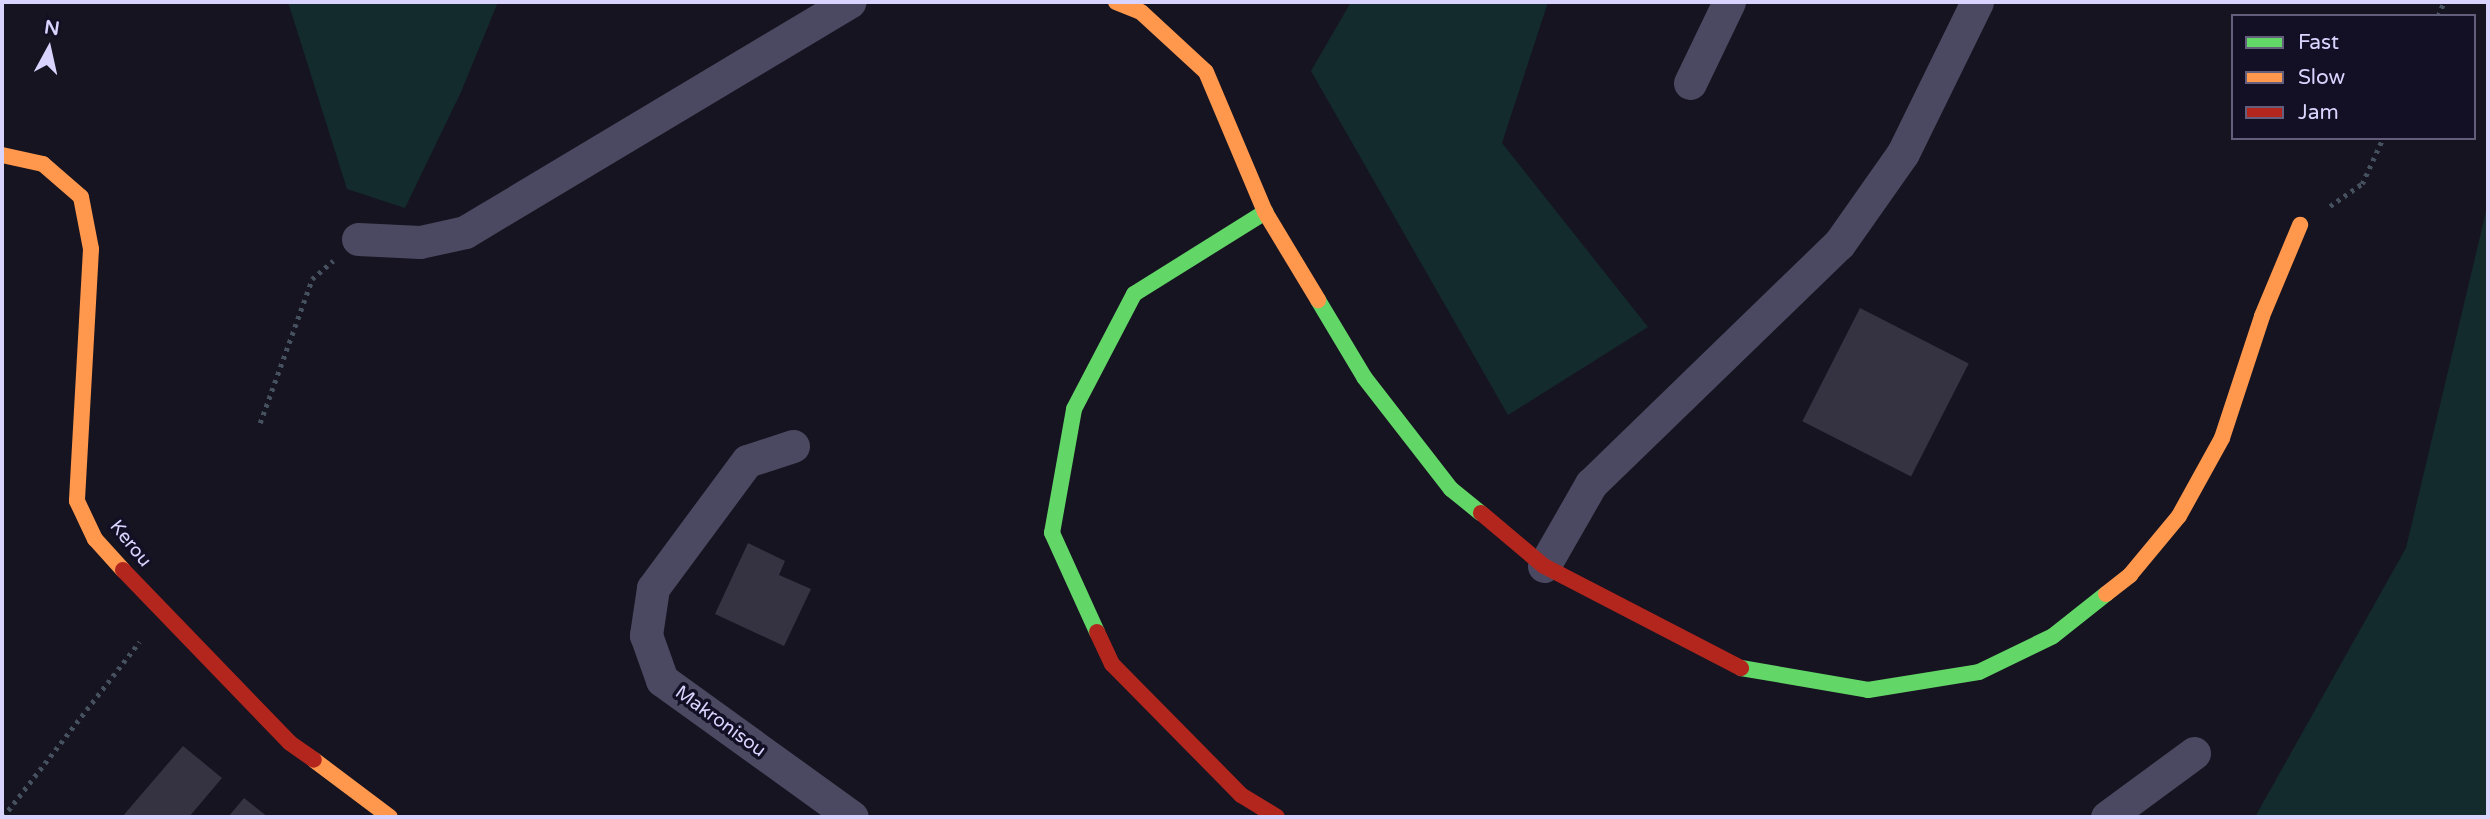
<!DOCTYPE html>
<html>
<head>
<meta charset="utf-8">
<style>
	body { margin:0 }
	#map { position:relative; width:2490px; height:819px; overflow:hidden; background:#161420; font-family:"Varela Round",sans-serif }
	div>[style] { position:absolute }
	.green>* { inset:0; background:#132b2c }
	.building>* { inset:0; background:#353242; transform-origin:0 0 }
	.path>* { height:4.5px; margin-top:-2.25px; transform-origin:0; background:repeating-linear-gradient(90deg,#45515f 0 3.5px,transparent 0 8.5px) }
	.street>* { height:33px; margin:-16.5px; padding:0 16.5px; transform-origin:16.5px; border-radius:16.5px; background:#4b4961 }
	.fast>* { height:16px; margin:-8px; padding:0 8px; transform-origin:8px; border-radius:8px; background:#63d668 }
	.slow>* { height:16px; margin:-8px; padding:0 8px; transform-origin:8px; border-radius:8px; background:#ff974d }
	.jam>* { height:16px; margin:-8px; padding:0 8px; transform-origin:8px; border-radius:8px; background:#b3261e }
	span { translate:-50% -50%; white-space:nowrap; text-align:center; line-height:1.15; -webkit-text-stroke:7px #130f25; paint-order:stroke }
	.street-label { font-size:19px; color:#d9d4fe }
	.frame { position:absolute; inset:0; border:4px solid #d9d4fe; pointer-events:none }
	.legend { position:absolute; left:2231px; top:14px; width:245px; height:126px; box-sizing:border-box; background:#130f25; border:2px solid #625e7c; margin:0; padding:9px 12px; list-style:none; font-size:21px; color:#d9d4fe }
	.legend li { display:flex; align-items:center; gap:14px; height:35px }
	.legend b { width:35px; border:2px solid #625e7c }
	.north { position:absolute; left:14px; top:14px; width:70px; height:70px; -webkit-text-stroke:5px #130f25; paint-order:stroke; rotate:8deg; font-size:19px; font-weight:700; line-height:28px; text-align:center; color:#d9d4fe }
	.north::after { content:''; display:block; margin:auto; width:24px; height:32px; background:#d9d4fe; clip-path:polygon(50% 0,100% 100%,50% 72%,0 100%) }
</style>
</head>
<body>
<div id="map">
	<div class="green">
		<div style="clip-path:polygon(288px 2px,498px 2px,461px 92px,405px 208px,347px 189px)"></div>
		<div style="clip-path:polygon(1351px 2px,1548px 2px,1502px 143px,1648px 327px,1508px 415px,1311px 71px)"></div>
		<div style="clip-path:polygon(2488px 203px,2488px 817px,2255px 817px,2406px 548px)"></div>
	</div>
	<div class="building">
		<div style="left:1860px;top:308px;width:122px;height:127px;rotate:27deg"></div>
		<div style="clip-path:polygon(748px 543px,785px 561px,779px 575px,811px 589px,784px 646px,715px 614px)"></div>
		<div style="clip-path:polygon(183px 746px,222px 778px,189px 817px,122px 817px)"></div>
		<div style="clip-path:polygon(244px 798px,268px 817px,228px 817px)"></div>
	</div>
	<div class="path">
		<div style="left:2438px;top:16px;width:15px;rotate:-67deg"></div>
		<div style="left:2330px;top:206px;width:39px;rotate:-35deg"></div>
		<div style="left:2362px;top:184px;width:51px;rotate:-65.5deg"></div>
		<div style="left:260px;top:423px;width:153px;rotate:-70.1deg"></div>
		<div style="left:312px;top:279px;width:28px;rotate:-41deg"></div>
		<div style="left:3px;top:817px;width:222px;rotate:-52.1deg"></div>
	</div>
	<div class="street">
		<div style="left:1690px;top:83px;width:90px;rotate:-64.3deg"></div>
		<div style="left:358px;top:239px;width:62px;rotate:2.8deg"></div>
		<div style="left:420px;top:242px;width:46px;rotate:-12.5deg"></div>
		<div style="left:465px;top:232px;width:448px;rotate:-30.9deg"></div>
		<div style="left:793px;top:446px;width:48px;rotate:161.9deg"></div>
		<div style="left:747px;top:461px;width:158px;rotate:126.5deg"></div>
		<div style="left:653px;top:588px;width:48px;rotate:98.5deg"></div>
		<div style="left:646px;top:635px;width:48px;rotate:70.4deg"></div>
		<div style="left:662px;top:680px;width:234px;rotate:35.8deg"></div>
		<div style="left:1544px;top:566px;width:95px;rotate:-60.2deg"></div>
		<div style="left:1591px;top:484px;width:345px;rotate:-44.1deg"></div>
		<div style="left:1839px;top:244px;width:111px;rotate:-54.9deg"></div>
		<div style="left:1903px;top:153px;width:168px;rotate:-63.9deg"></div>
		<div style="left:2107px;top:817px;width:108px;rotate:-36.3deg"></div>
	</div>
	<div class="fast">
		<div style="left:1318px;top:300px;width:90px;rotate:59.1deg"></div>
		<div style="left:1364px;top:377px;width:142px;rotate:52.2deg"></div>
		<div style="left:1451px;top:489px;width:38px;rotate:39deg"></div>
		<div style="left:1097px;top:632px;width:109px;rotate:-114.4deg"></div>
		<div style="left:1052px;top:533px;width:126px;rotate:-79.9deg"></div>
		<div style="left:1074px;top:409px;width:130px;rotate:-62.4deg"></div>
		<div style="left:1134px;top:294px;width:155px;rotate:-32deg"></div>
		<div style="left:1741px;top:668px;width:129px;rotate:9.8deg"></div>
		<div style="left:1868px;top:690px;width:112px;rotate:-9.2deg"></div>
		<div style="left:1979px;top:672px;width:82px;rotate:-25.9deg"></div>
		<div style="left:2053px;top:636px;width:68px;rotate:-38.4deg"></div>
	</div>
	<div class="slow">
		<div style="left:1116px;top:2px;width:27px;rotate:22deg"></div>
		<div style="left:1141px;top:12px;width:88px;rotate:42.7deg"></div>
		<div style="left:1206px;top:72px;width:152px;rotate:67.1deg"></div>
		<div style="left:1265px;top:212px;width:103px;rotate:58.9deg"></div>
		<div style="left:2px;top:155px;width:42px;rotate:12.4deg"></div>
		<div style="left:43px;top:164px;width:50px;rotate:41deg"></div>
		<div style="left:81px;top:197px;width:53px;rotate:79.1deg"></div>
		<div style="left:91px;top:249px;width:252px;rotate:93.2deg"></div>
		<div style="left:77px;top:501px;width:42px;rotate:64.7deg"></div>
		<div style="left:95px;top:539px;width:42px;rotate:47.9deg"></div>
		<div style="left:2106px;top:594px;width:31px;rotate:-38deg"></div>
		<div style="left:2130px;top:575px;width:77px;rotate:-50.3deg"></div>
		<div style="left:2179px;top:516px;width:89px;rotate:-61.1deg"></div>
		<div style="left:2222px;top:438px;width:128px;rotate:-71.8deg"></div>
		<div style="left:2262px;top:316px;width:99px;rotate:-67.3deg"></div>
		<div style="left:314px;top:760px;width:95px;rotate:36.9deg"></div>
	</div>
	<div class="jam">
		<div style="left:1481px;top:513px;width:82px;rotate:40.1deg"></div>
		<div style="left:1544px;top:566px;width:222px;rotate:27.4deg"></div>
		<div style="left:123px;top:570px;width:240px;rotate:46deg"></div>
		<div style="left:290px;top:743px;width:29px;rotate:35deg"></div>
		<div style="left:1097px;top:632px;width:35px;rotate:65deg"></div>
		<div style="left:1112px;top:664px;width:184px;rotate:45.4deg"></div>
		<div style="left:1241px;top:795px;width:42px;rotate:31.4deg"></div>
	</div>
	<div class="street-label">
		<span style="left:130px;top:544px;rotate:51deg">Kerou</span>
		<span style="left:720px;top:722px;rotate:36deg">Makronisou</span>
	</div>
	<div class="frame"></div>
	<ul class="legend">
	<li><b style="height:9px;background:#63d668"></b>Fast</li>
	<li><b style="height:9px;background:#ff974d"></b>Slow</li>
	<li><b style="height:9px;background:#b3261e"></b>Jam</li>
	</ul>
	<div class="north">N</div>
</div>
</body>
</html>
